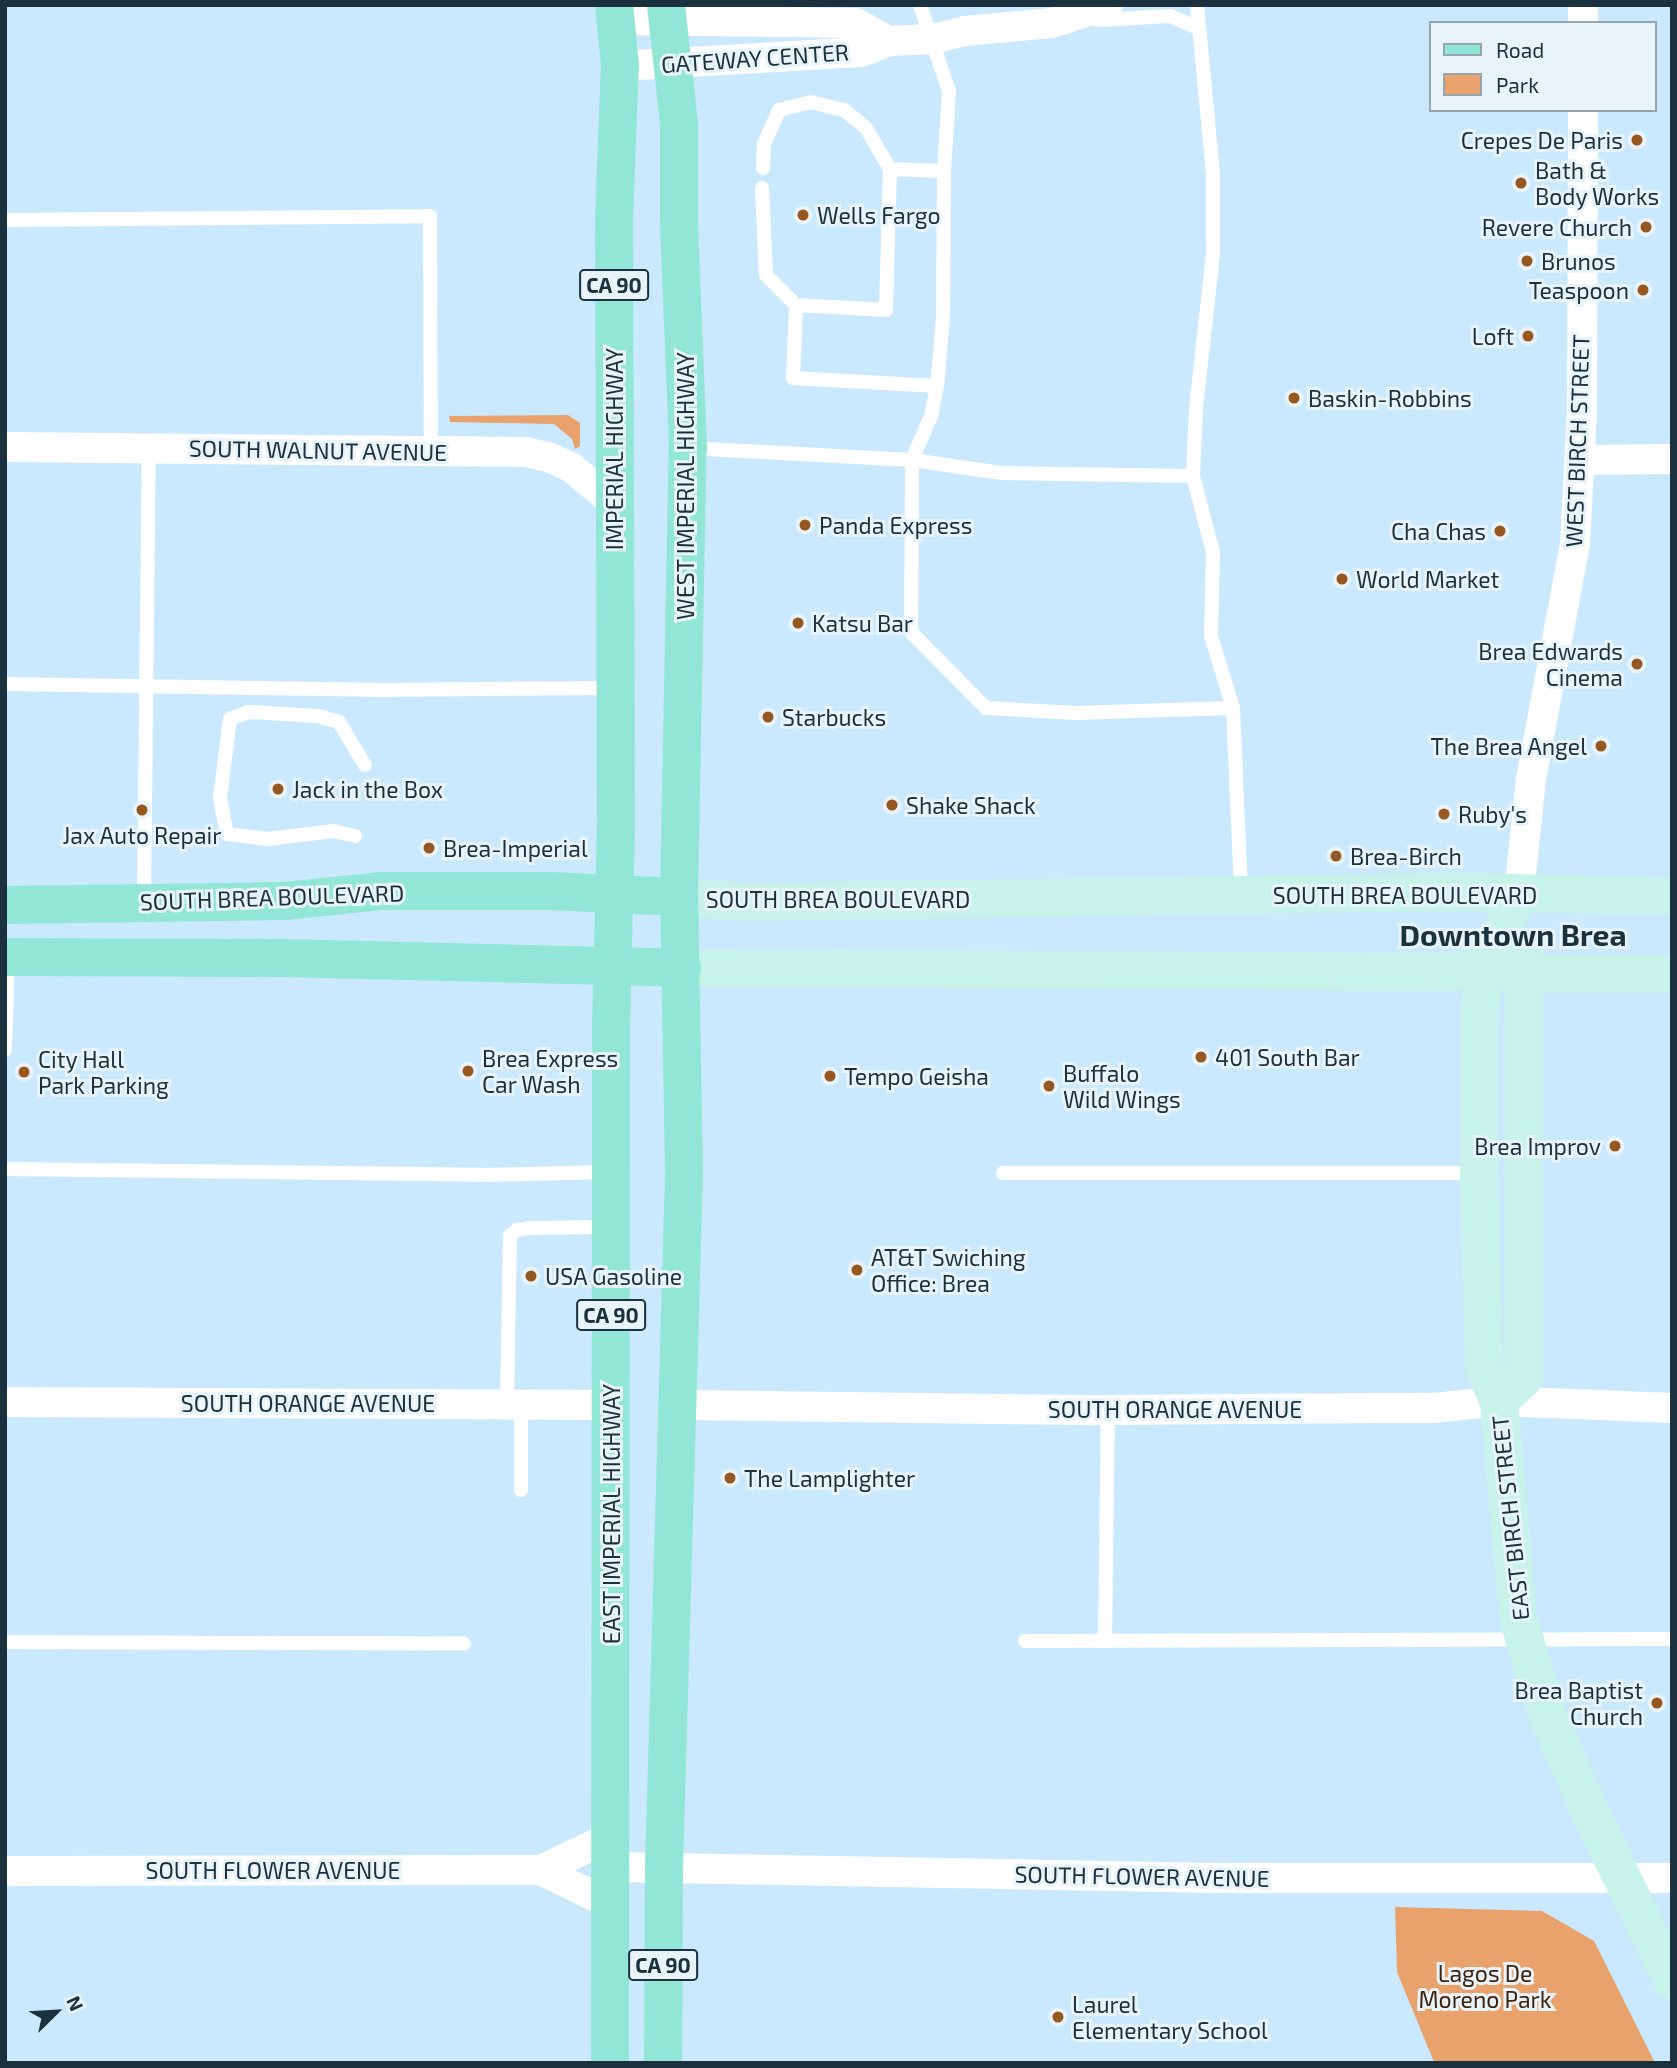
<!DOCTYPE html>
<html>
<head>
<meta charset="utf-8">
<style>
	body { margin:0 }
	#map { position:relative; width:1677px; height:2068px; overflow:hidden; background:#cae9fe; font-family:"Exo 2",sans-serif }
	div>[style] { position:absolute }
	.green>* { inset:0; background:#e9a26c }
	.lane>* { height:14px; margin:-7px; padding:0 7px; transform-origin:7px; border-radius:7px; background:#fff }
	.street>* { height:30px; margin:-15px; padding:0 15px; transform-origin:15px; border-radius:15px; background:#fff }
	.secondary>* { height:38px; margin:-19px; padding:0 19px; transform-origin:19px; border-radius:19px; background:#c8f3eb }
	.primary>* { height:38px; margin:-19px; padding:0 19px; transform-origin:19px; border-radius:19px; background:#92e6d6 }
	.dots>* { width:19px; height:19px; translate:-50% -50%; box-sizing:border-box; border:4px solid #e9f3fa; border-radius:50% }
	span { translate:-50% -50%; white-space:nowrap; text-align:center; line-height:1.15; -webkit-text-stroke:6px #e9f3fa; paint-order:stroke }
	.shield-label span { padding:2px 5px; background:#e9f3fa; border:2px solid; border-radius:5px; -webkit-text-stroke-width:0 }
	.shield-label { font-size:21px; color:#1b313e; font-weight:700 }
	.street-label { font-size:23px; color:#1b313e }
	.poi-label { font-size:23px; color:#1b313e }
	.right { translate:-100% -50%; text-align:right }
	.left { translate:0 -50%; text-align:left }
	.park-label { font-size:23px; color:#41230a }
	.district-label { font-size:30px; color:#1b313e; font-weight:700 }
	.frame { position:absolute; inset:0; border:7px solid #1b313e; pointer-events:none }
	.legend { position:absolute; left:1429px; top:21px; width:228px; height:91px; box-sizing:border-box; background:#e9f3fa; border:2px solid #97a5af; margin:0; padding:9px 12px; list-style:none; font-size:21px; color:#1b313e }
	.legend li { display:flex; align-items:center; gap:14px; height:35px }
	.legend b { width:35px; border:2px solid #97a5af }
	.north { position:absolute; left:21px; top:1977px; width:70px; height:70px; -webkit-text-stroke:5px #e9f3fa; paint-order:stroke; rotate:66deg; font-size:19px; font-weight:700; line-height:28px; text-align:center; color:#1b313e }
	.north::after { content:''; display:block; margin:auto; width:24px; height:32px; background:#1b313e; clip-path:polygon(50% 0,100% 100%,50% 72%,0 100%) }
</style>
</head>
<body>
<div id="map">
	<div class="green">
		<div style="clip-path:polygon(568px 415px,580px 423px,580px 446px,575px 449px,572px 439px,554px 424px,450px 422px,449px 416px)"></div>
		<div style="clip-path:polygon(1395px 1907px,1542px 1911px,1594px 1941px,1655px 2063px,1434px 2062px,1397px 1972px)"></div>
	</div>
	<div class="lane">
		<div style="left:920px;top:5px;width:91px;rotate:71.4deg"></div>
		<div style="left:949px;top:91px;width:80px;rotate:93.6deg"></div>
		<div style="left:944px;top:171px;width:147px;rotate:90.4deg"></div>
		<div style="left:943px;top:318px;width:68px;rotate:95deg"></div>
		<div style="left:937px;top:386px;width:31px;rotate:101deg"></div>
		<div style="left:931px;top:416px;width:48px;rotate:113.4deg"></div>
		<div style="left:912px;top:460px;width:172px;rotate:90.3deg"></div>
		<div style="left:911px;top:632px;width:107px;rotate:45.4deg"></div>
		<div style="left:986px;top:708px;width:89px;rotate:3.2deg"></div>
		<div style="left:1075px;top:713px;width:158px;rotate:-1.8deg"></div>
		<div style="left:1197px;top:5px;width:169px;rotate:84.6deg"></div>
		<div style="left:1213px;top:173px;width:81px;rotate:90deg"></div>
		<div style="left:1213px;top:254px;width:155px;rotate:96.3deg"></div>
		<div style="left:1196px;top:408px;width:68px;rotate:92.5deg"></div>
		<div style="left:1193px;top:476px;width:79px;rotate:75.3deg"></div>
		<div style="left:1213px;top:552px;width:84px;rotate:91.4deg"></div>
		<div style="left:1211px;top:636px;width:75px;rotate:73deg"></div>
		<div style="left:1233px;top:708px;width:184px;rotate:87.5deg"></div>
		<div style="left:1098px;top:20px;width:72px;rotate:-3.2deg"></div>
		<div style="left:1170px;top:16px;width:30px;rotate:23deg"></div>
		<div style="left:763px;top:168px;width:24px;rotate:-88deg"></div>
		<div style="left:764px;top:144px;width:37px;rotate:-66deg"></div>
		<div style="left:779px;top:110px;width:33px;rotate:-14deg"></div>
		<div style="left:811px;top:102px;width:34px;rotate:14deg"></div>
		<div style="left:844px;top:110px;width:28px;rotate:39deg"></div>
		<div style="left:866px;top:128px;width:48px;rotate:59.7deg"></div>
		<div style="left:762px;top:188px;width:87px;rotate:87.4deg"></div>
		<div style="left:766px;top:275px;width:42px;rotate:45deg"></div>
		<div style="left:5px;top:220px;width:425px;rotate:-0.5deg"></div>
		<div style="left:430px;top:216px;width:235px;rotate:89.8deg"></div>
		<div style="left:937px;top:386px;width:144px;rotate:-176.8deg"></div>
		<div style="left:793px;top:378px;width:73px;rotate:-87.6deg"></div>
		<div style="left:796px;top:305px;width:90px;rotate:3.2deg"></div>
		<div style="left:886px;top:310px;width:141px;rotate:-88.4deg"></div>
		<div style="left:890px;top:169px;width:54px;rotate:2.1deg"></div>
		<div style="left:688px;top:448px;width:224px;rotate:3.1deg"></div>
		<div style="left:912px;top:460px;width:90px;rotate:8.3deg"></div>
		<div style="left:1001px;top:473px;width:192px;rotate:0.9deg"></div>
		<div style="left:5px;top:684px;width:369px;rotate:0.9deg"></div>
		<div style="left:374px;top:690px;width:240px;rotate:-0.5deg"></div>
		<div style="left:355px;top:836px;width:22px;rotate:-167deg"></div>
		<div style="left:334px;top:831px;width:67px;rotate:173.2deg"></div>
		<div style="left:267px;top:839px;width:40px;rotate:-172.9deg"></div>
		<div style="left:227px;top:834px;width:37px;rotate:-101deg"></div>
		<div style="left:220px;top:798px;width:80px;rotate:-82.8deg"></div>
		<div style="left:230px;top:719px;width:19px;rotate:-21deg"></div>
		<div style="left:248px;top:712px;width:70px;rotate:3.3deg"></div>
		<div style="left:318px;top:716px;width:22px;rotate:16deg"></div>
		<div style="left:339px;top:722px;width:50px;rotate:58.8deg"></div>
		<div style="left:144px;top:902px;width:453px;rotate:-89.4deg"></div>
		<div style="left:5px;top:1050px;width:90px;rotate:-88.1deg"></div>
		<div style="left:5px;top:1169px;width:476px;rotate:0.7deg"></div>
		<div style="left:481px;top:1175px;width:128px;rotate:-1.3deg"></div>
		<div style="left:1003px;top:1173px;width:474px"></div>
		<div style="left:507px;top:1404px;width:168px;rotate:-89deg"></div>
		<div style="left:510px;top:1236px;width:9px;rotate:-41deg"></div>
		<div style="left:517px;top:1230px;width:12px;rotate:-9deg"></div>
		<div style="left:529px;top:1228px;width:79px;rotate:-0.7deg"></div>
		<div style="left:521px;top:1490px;width:86px;rotate:-90deg"></div>
		<div style="left:1025px;top:1641px;width:647px;rotate:-0.18deg"></div>
		<div style="left:1105px;top:1641px;width:231px;rotate:-89.3deg"></div>
		<div style="left:5px;top:1642px;width:459px;rotate:0.2deg"></div>
	</div>
	<div class="street">
		<div style="left:1583px;top:5px;width:18px;rotate:90deg"></div>
		<div style="left:616px;top:20px;width:240px;rotate:0.7deg"></div>
		<div style="left:856px;top:23px;width:38px;rotate:29deg"></div>
		<div style="left:620px;top:66px;width:241px;rotate:-3.3deg"></div>
		<div style="left:861px;top:52px;width:30px;rotate:-21deg"></div>
		<div style="left:889px;top:41px;width:44px;rotate:-2.6deg"></div>
		<div style="left:933px;top:39px;width:33px;rotate:-14deg"></div>
		<div style="left:965px;top:31px;width:87px;rotate:-5.3deg"></div>
		<div style="left:1052px;top:23px;width:59px;rotate:-17.8deg"></div>
		<div style="left:5px;top:447px;width:521px;rotate:0.55deg"></div>
		<div style="left:526px;top:452px;width:26px;rotate:13deg"></div>
		<div style="left:551px;top:458px;width:23px;rotate:25deg"></div>
		<div style="left:572px;top:468px;width:55px;rotate:39.8deg"></div>
		<div style="left:1581px;top:460px;width:91px;rotate:-0.6deg"></div>
		<div style="left:1519px;top:893px;width:115px;rotate:-84deg"></div>
		<div style="left:1531px;top:779px;width:238px;rotate:-79.4deg"></div>
		<div style="left:1575px;top:545px;width:133px;rotate:-87deg"></div>
		<div style="left:1582px;top:412px;width:302px;rotate:-89.8deg"></div>
		<div style="left:5px;top:1402px;width:606px;rotate:0.28deg"></div>
		<div style="left:678px;top:1405px;width:430px;rotate:0.7deg"></div>
		<div style="left:1108px;top:1410px;width:326px;rotate:-0.4deg"></div>
		<div style="left:1434px;top:1408px;width:65px;rotate:-6.1deg"></div>
		<div style="left:1499px;top:1401px;width:173px;rotate:2.3deg"></div>
		<div style="left:612px;top:1867px;width:604px;rotate:1.04deg"></div>
		<div style="left:1216px;top:1878px;width:456px"></div>
		<div style="left:541px;top:1870px;width:79px;rotate:-25.6deg"></div>
		<div style="left:5px;top:1871px;width:536px;rotate:-0.11deg"></div>
		<div style="left:541px;top:1870px;width:79px;rotate:26.2deg"></div>
	</div>
	<div class="secondary">
		<div style="left:1519px;top:893px;width:84px;rotate:114.7deg"></div>
		<div style="left:1484px;top:969px;width:50px;rotate:95.7deg"></div>
		<div style="left:1479px;top:1019px;width:154px;rotate:90deg"></div>
		<div style="left:1479px;top:1173px;width:195px;rotate:88.5deg"></div>
		<div style="left:1484px;top:1368px;width:36px;rotate:66deg"></div>
		<div style="left:1499px;top:1401px;width:218px;rotate:85deg"></div>
		<div style="left:1518px;top:1618px;width:102px;rotate:73deg"></div>
		<div style="left:1548px;top:1716px;width:111px;rotate:66.2deg"></div>
		<div style="left:1593px;top:1818px;width:181px;rotate:64.1deg"></div>
		<div style="left:679px;top:897px;width:66px;rotate:4.3deg"></div>
		<div style="left:745px;top:902px;width:710px;rotate:-0.81deg"></div>
		<div style="left:1455px;top:892px;width:217px;rotate:1.1deg"></div>
		<div style="left:682px;top:968px;width:765px;rotate:0.3deg"></div>
		<div style="left:1447px;top:972px;width:37px;rotate:-5deg"></div>
		<div style="left:1484px;top:969px;width:42px;rotate:6.8deg"></div>
		<div style="left:1526px;top:974px;width:146px"></div>
		<div style="left:1499px;top:1401px;width:34px;rotate:-43deg"></div>
		<div style="left:1524px;top:1378px;width:428px;rotate:-90deg"></div>
	</div>
	<div class="primary">
		<div style="left:5px;top:905px;width:279px;rotate:-0.8deg"></div>
		<div style="left:284px;top:901px;width:97px;rotate:-5.9deg"></div>
		<div style="left:380px;top:891px;width:169px"></div>
		<div style="left:549px;top:891px;width:130px;rotate:2.6deg"></div>
		<div style="left:5px;top:957px;width:277px;rotate:0.2deg"></div>
		<div style="left:282px;top:958px;width:400px;rotate:1.4deg"></div>
		<div style="left:610px;top:2063px;width:1035px;rotate:-89.94deg"></div>
		<div style="left:611px;top:1028px;width:202px;rotate:-88.6deg"></div>
		<div style="left:616px;top:826px;width:607px;rotate:-90.19deg"></div>
		<div style="left:614px;top:219px;width:153px;rotate:-87.8deg"></div>
		<div style="left:620px;top:66px;width:61px;rotate:-95.6deg"></div>
		<div style="left:663px;top:2063px;width:195px;rotate:-89.7deg"></div>
		<div style="left:664px;top:1868px;width:694px;rotate:-88.35deg"></div>
		<div style="left:684px;top:1174px;width:277px;rotate:-91deg"></div>
		<div style="left:679px;top:897px;width:449px;rotate:-88.9deg"></div>
		<div style="left:688px;top:448px;width:228px;rotate:-92.3deg"></div>
		<div style="left:679px;top:220px;width:97px;rotate:-90deg"></div>
		<div style="left:679px;top:123px;width:119px;rotate:-96.3deg"></div>
	</div>
	<div class="dots">
		<div style="left:1637px;top:140px;background:#975720"></div>
		<div style="left:1521px;top:183px;background:#975720"></div>
		<div style="left:803px;top:215px;background:#975720"></div>
		<div style="left:1646px;top:227px;background:#975720"></div>
		<div style="left:1527px;top:261px;background:#975720"></div>
		<div style="left:1643px;top:290px;background:#975720"></div>
		<div style="left:1528px;top:336px;background:#975720"></div>
		<div style="left:1294px;top:398px;background:#975720"></div>
		<div style="left:805px;top:525px;background:#975720"></div>
		<div style="left:1500px;top:531px;background:#975720"></div>
		<div style="left:1342px;top:579px;background:#975720"></div>
		<div style="left:798px;top:623px;background:#975720"></div>
		<div style="left:1637px;top:664px;background:#975720"></div>
		<div style="left:768px;top:717px;background:#975720"></div>
		<div style="left:1601px;top:746px;background:#975720"></div>
		<div style="left:278px;top:789px;background:#975720"></div>
		<div style="left:892px;top:805px;background:#975720"></div>
		<div style="left:142px;top:810px;background:#975720"></div>
		<div style="left:1444px;top:814px;background:#975720"></div>
		<div style="left:429px;top:848px;background:#975720"></div>
		<div style="left:1336px;top:856px;background:#975720"></div>
		<div style="left:1201px;top:1057px;background:#975720"></div>
		<div style="left:468px;top:1071px;background:#975720"></div>
		<div style="left:24px;top:1072px;background:#975720"></div>
		<div style="left:830px;top:1076px;background:#975720"></div>
		<div style="left:1049px;top:1086px;background:#975720"></div>
		<div style="left:1615px;top:1146px;background:#975720"></div>
		<div style="left:857px;top:1270px;background:#975720"></div>
		<div style="left:531px;top:1276px;background:#975720"></div>
		<div style="left:730px;top:1478px;background:#975720"></div>
		<div style="left:1657px;top:1703px;background:#975720"></div>
		<div style="left:1058px;top:2017px;background:#975720"></div>
	</div>
	<div class="shield-label">
		<span style="left:614px;top:285px">CA 90</span>
		<span style="left:611px;top:1315px">CA 90</span>
		<span style="left:663px;top:1965px">CA 90</span>
	</div>
	<div class="street-label">
		<span style="left:755px;top:58px;rotate:-4deg">GATEWAY CENTER</span>
		<span style="left:1577px;top:441px;rotate:-88deg">WEST BIRCH STREET</span>
		<span style="left:614px;top:449px;rotate:-90deg">IMPERIAL HIGHWAY</span>
		<span style="left:318px;top:450px;rotate:1deg">SOUTH WALNUT AVENUE</span>
		<span style="left:685px;top:486px;rotate:-90deg">WEST IMPERIAL HIGHWAY</span>
		<span style="left:1405px;top:895px">SOUTH BREA BOULEVARD</span>
		<span style="left:272px;top:897px;rotate:-2deg">SOUTH BREA BOULEVARD</span>
		<span style="left:838px;top:899px">SOUTH BREA BOULEVARD</span>
		<span style="left:308px;top:1403px">SOUTH ORANGE AVENUE</span>
		<span style="left:1175px;top:1409px">SOUTH ORANGE AVENUE</span>
		<span style="left:611px;top:1514px;rotate:-90deg">EAST IMPERIAL HIGHWAY</span>
		<span style="left:1510px;top:1518px;rotate:-96deg">EAST BIRCH STREET</span>
		<span style="left:273px;top:1870px">SOUTH FLOWER AVENUE</span>
		<span style="left:1142px;top:1876px;rotate:1deg">SOUTH FLOWER AVENUE</span>
	</div>
	<div class="poi-label">
		<span class="right" style="left:1623px;top:140px">Crepes De Paris</span>
		<span class="left" style="left:1535px;top:183px">Bath &amp;<br>Body Works</span>
		<span class="left" style="left:817px;top:215px">Wells Fargo</span>
		<span class="right" style="left:1632px;top:227px">Revere Church</span>
		<span class="left" style="left:1541px;top:261px">Brunos</span>
		<span class="right" style="left:1629px;top:290px">Teaspoon</span>
		<span class="right" style="left:1514px;top:336px">Loft</span>
		<span class="left" style="left:1308px;top:398px">Baskin-Robbins</span>
		<span class="left" style="left:819px;top:525px">Panda Express</span>
		<span class="right" style="left:1486px;top:531px">Cha Chas</span>
		<span class="left" style="left:1356px;top:579px">World Market</span>
		<span class="left" style="left:812px;top:623px">Katsu Bar</span>
		<span class="right" style="left:1623px;top:664px">Brea Edwards<br>Cinema</span>
		<span class="left" style="left:782px;top:717px">Starbucks</span>
		<span class="right" style="left:1587px;top:746px">The Brea Angel</span>
		<span class="left" style="left:292px;top:789px">Jack in the Box</span>
		<span class="left" style="left:906px;top:805px">Shake Shack</span>
		<span class="left" style="left:1458px;top:814px">Ruby's</span>
		<span style="left:142px;top:835px">Jax Auto Repair</span>
		<span class="left" style="left:443px;top:848px">Brea-Imperial</span>
		<span class="left" style="left:1350px;top:856px">Brea-Birch</span>
		<span class="left" style="left:1215px;top:1057px">401 South Bar</span>
		<span class="left" style="left:482px;top:1071px">Brea Express<br>Car Wash</span>
		<span class="left" style="left:38px;top:1072px">City Hall<br>Park Parking</span>
		<span class="left" style="left:1063px;top:1086px">Buffalo<br>Wild Wings</span>
		<span class="left" style="left:844px;top:1076px">Tempo Geisha</span>
		<span class="right" style="left:1601px;top:1146px">Brea Improv</span>
		<span class="left" style="left:871px;top:1270px">AT&amp;T Swiching<br>Office: Brea</span>
		<span class="left" style="left:545px;top:1276px">USA Gasoline</span>
		<span class="left" style="left:744px;top:1478px">The Lamplighter</span>
		<span class="right" style="left:1643px;top:1703px">Brea Baptist<br>Church</span>
		<span class="left" style="left:1072px;top:2017px">Laurel<br>Elementary School</span>
	</div>
	<div class="park-label">
		<span style="left:1485px;top:1986px">Lagos De<br>Moreno Park</span>
	</div>
	<div class="district-label">
		<span style="left:1513px;top:934px">Downtown Brea</span>
	</div>
	<div class="frame"></div>
	<ul class="legend">
	<li><b style="height:9px;background:#92e6d6"></b>Road</li>
	<li><b style="height:19px;background:#e9a26c"></b>Park</li>
	</ul>
	<div class="north">N</div>
</div>
</body>
</html>
